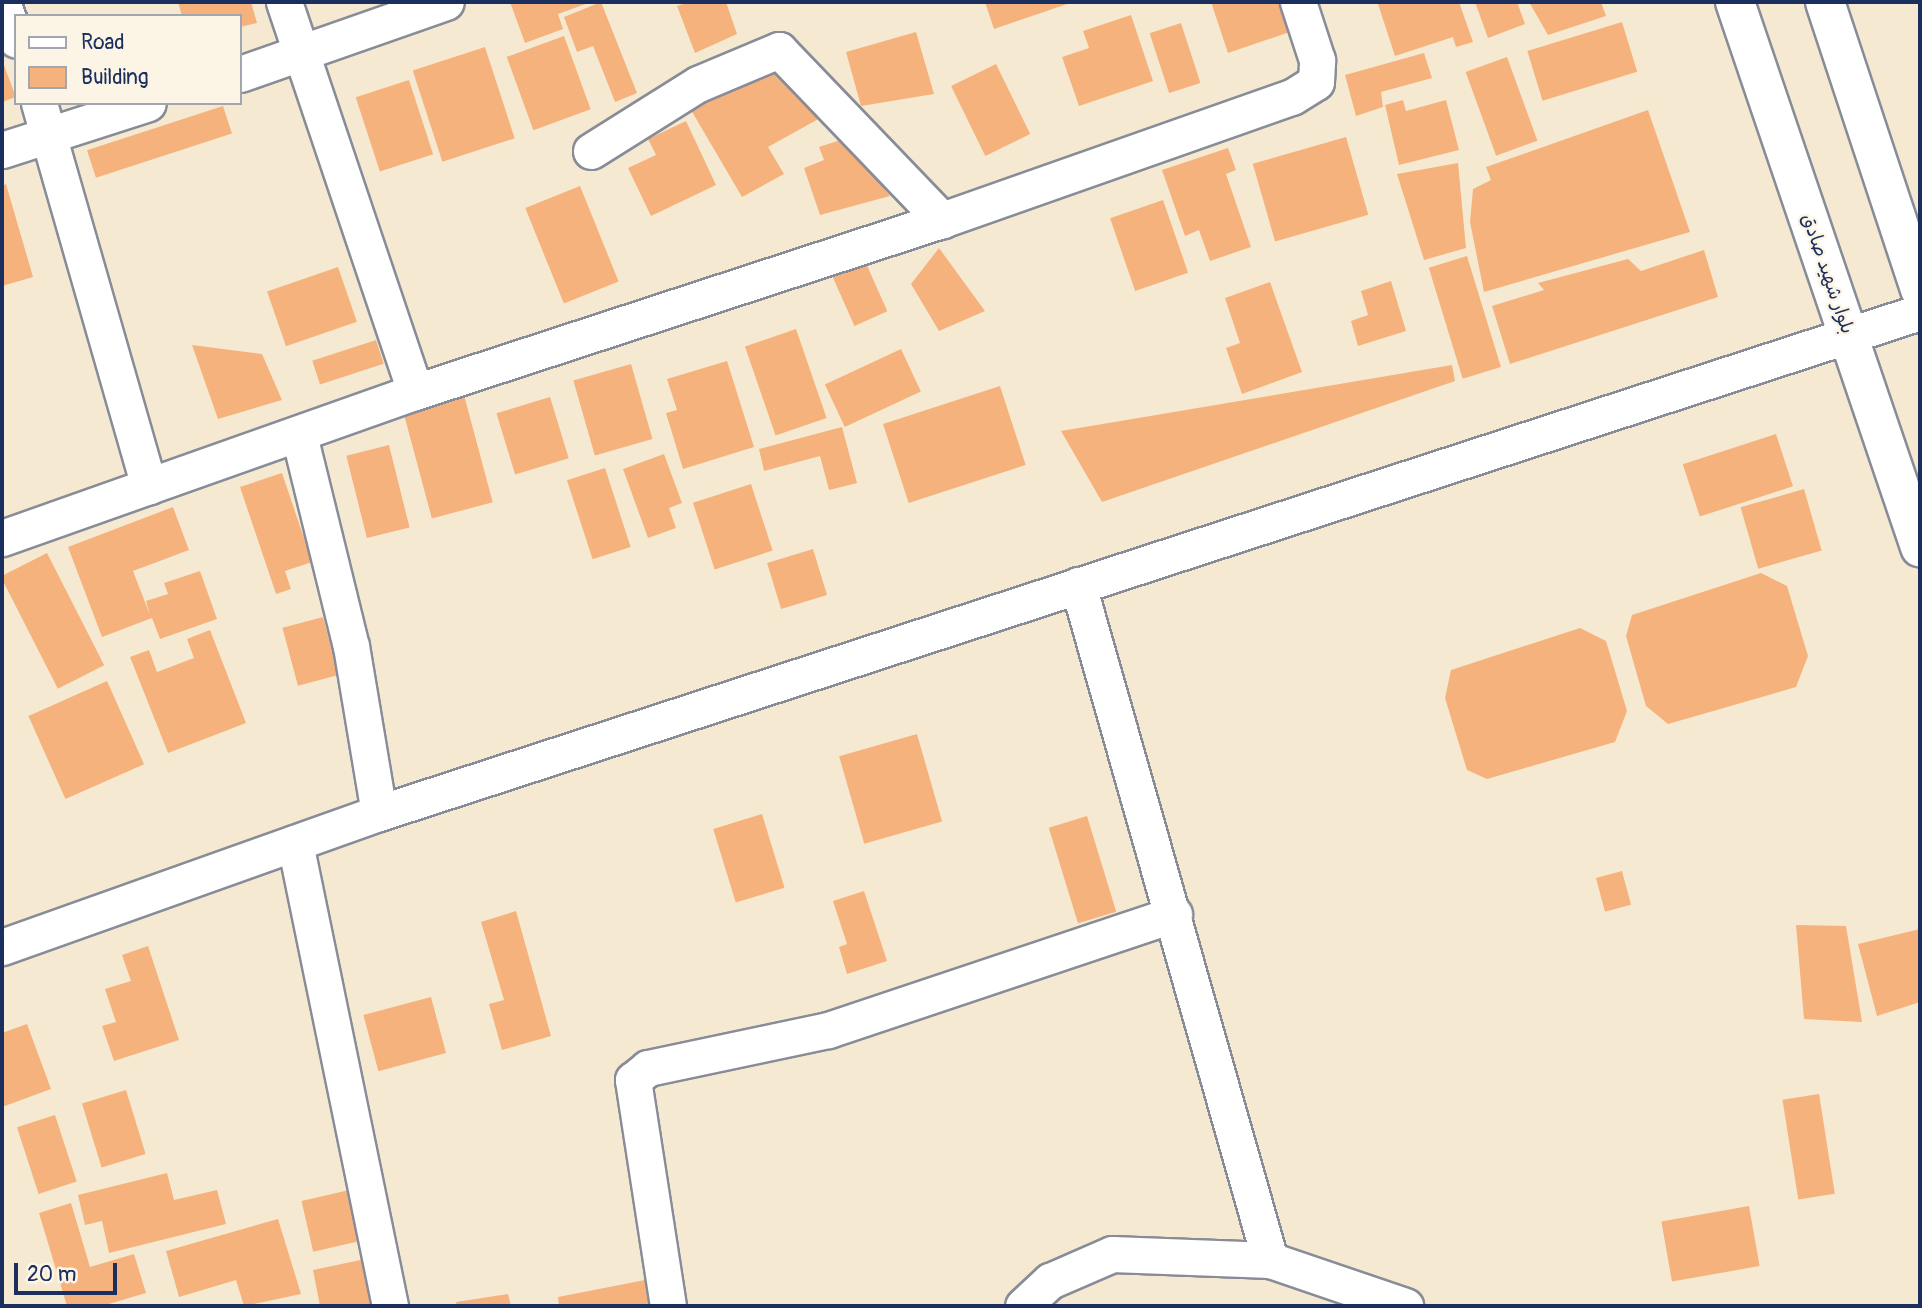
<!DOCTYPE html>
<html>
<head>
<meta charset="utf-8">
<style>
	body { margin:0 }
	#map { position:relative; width:1922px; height:1308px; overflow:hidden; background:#f5ead1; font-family:Pangolin,"Playpen Sans Arabic",sans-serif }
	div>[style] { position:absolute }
	.building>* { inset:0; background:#f6b27c; transform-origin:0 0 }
	.roads { filter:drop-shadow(2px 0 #888c98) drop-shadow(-2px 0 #888c98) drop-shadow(0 2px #888c98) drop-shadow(0 -2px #888c98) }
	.minor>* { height:35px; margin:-17.5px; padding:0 17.5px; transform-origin:17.5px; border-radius:17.5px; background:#fff }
	.major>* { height:38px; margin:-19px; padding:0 19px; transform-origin:19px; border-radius:19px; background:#fff }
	span { translate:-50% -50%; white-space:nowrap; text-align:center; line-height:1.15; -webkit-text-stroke:5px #fcf5e5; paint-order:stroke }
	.street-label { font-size:19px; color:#1b2f5e }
	.frame { position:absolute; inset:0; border:4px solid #1b2f5e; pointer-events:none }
	.legend { position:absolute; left:14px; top:14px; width:228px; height:91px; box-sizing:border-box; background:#fcf5e5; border:2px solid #a2a6af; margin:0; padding:9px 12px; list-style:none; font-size:21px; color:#1b2f5e }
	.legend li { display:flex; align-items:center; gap:14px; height:35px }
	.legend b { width:35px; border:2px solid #a2a6af }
	.scale { position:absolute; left:14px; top:1263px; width:103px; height:32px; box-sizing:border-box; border:4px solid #1b2f5e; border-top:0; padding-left:9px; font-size:21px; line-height:24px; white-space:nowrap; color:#1b2f5e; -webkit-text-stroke:5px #fcf5e5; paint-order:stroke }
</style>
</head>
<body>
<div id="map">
	<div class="building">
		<div style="clip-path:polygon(178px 2px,251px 2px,257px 23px,240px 27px,240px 16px,182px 16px)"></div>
		<div style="clip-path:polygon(510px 2px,591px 2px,558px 14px,563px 29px,525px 43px)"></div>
		<div style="clip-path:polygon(601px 2px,637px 93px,615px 102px,593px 46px,577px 52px,564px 17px)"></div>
		<div style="clip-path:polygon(690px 2px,726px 2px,737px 34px,695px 53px,677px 6px)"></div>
		<div style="clip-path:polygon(985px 2px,1073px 2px,994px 29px)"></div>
		<div style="clip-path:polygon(1211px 2px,1283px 2px,1293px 31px,1228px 53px)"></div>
		<div style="clip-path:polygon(1459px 2px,1473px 42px,1456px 47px,1453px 37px,1395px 56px,1378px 4px)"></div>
		<div style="clip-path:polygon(1475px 2px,1517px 2px,1525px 24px,1488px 38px)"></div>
		<div style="clip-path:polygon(1529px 2px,1601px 2px,1606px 16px,1548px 35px)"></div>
		<div style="clip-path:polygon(1131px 15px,1153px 81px,1079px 106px,1062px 57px,1089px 48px,1083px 31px)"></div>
		<div style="left:1622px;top:22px;width:52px;height:99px;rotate:73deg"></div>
		<div style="left:1181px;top:23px;width:63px;height:33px;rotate:72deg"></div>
		<div style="clip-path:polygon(916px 32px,934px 94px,861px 106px,846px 52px)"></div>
		<div style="left:564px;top:36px;width:78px;height:61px;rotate:70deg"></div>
		<div style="left:485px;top:47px;width:96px;height:76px;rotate:72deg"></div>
		<div style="clip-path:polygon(1424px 53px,1432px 78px,1381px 92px,1383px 107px,1356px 116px,1345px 75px)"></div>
		<div style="left:1507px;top:57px;width:89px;height:44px;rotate:70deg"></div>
		<div style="clip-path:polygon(2px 60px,16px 97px,2px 102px)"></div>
		<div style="clip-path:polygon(779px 63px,822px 117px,768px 147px,784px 174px,742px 197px,691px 110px)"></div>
		<div style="left:996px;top:64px;width:78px;height:50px;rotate:64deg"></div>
		<div style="left:409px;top:80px;width:78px;height:56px;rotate:72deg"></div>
		<div style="clip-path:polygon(1403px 100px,1406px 111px,1446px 100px,1459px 150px,1399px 165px,1385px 105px)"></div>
		<div style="left:223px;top:106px;width:29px;height:143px;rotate:72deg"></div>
		<div style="clip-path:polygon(1648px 110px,1690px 232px,1484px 292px,1470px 222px,1473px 189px,1491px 180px,1486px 167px)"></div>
		<div style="clip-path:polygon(686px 121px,716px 185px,651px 216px,628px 168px,656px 155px,648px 139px)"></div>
		<div style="left:1346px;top:137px;width:81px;height:97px;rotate:74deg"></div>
		<div style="clip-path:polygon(844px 139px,890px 196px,820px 215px,804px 168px,824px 160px,819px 147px)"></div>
		<div style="clip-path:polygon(1228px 148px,1236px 170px,1226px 174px,1251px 247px,1210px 261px,1199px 230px,1185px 236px,1162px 170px)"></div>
		<div style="clip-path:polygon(1458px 163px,1466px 248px,1424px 260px,1397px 174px)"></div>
		<div style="clip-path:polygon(6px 184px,33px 277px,2px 286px,2px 186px)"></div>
		<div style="left:580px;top:186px;width:103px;height:59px;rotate:68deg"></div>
		<div style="left:1163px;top:200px;width:77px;height:56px;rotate:71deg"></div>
		<div style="clip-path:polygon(939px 248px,985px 311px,939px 331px,911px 284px)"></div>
		<div style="clip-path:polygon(1704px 250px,1718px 297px,1510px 364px,1492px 306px,1544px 290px,1538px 283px,1628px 259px,1641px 271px)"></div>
		<div style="left:1467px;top:256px;width:116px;height:40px;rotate:73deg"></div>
		<div style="left:865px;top:261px;width:55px;height:36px;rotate:66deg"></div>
		<div style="left:338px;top:267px;width:58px;height:75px;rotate:71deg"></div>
		<div style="clip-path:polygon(1391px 281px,1406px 331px,1358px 346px,1351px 321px,1368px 315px,1361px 291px)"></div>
		<div style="clip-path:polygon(1270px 282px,1302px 372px,1242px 394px,1226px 348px,1240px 343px,1225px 298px)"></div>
		<div style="left:796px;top:329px;width:94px;height:54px;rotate:71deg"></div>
		<div style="left:376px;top:340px;width:25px;height:67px;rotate:72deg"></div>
		<div style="clip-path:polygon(192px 345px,262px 354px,282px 400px,218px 419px)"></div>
		<div style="left:901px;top:349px;width:47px;height:84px;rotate:65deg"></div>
		<div style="clip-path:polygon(727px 361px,754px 447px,683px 469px,666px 413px,677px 410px,667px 379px)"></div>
		<div style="left:631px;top:364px;width:78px;height:60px;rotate:74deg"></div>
		<div style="clip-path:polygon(1452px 365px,1455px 381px,1102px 502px,1061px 431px)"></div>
		<div style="left:1000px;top:386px;width:83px;height:123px;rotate:72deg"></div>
		<div style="left:464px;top:395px;width:111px;height:63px;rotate:75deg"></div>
		<div style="left:550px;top:397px;width:64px;height:56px;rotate:73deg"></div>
		<div style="clip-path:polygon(842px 427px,857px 483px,829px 490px,820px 456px,764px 471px,759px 449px)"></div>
		<div style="left:1776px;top:434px;width:55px;height:98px;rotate:72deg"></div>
		<div style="left:389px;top:445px;width:85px;height:44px;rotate:76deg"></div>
		<div style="clip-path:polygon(664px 454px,682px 503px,669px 508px,676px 528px,648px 538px,623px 469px)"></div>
		<div style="left:605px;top:468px;width:83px;height:40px;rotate:72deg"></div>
		<div style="clip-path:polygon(282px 473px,312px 562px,285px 571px,291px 589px,276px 594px,240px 487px)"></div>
		<div style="left:751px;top:484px;width:70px;height:61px;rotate:72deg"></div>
		<div style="left:1804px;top:489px;width:64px;height:66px;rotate:74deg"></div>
		<div style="clip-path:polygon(173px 507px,189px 550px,133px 571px,150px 615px,146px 601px,168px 594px,164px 583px,200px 571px,217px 619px,160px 639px,152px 618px,102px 637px,68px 547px)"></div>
		<div style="left:813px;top:549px;width:48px;height:48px;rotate:73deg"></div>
		<div style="left:47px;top:553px;width:126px;height:52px;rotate:63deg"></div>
		<div style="clip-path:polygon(1761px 573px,1787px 586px,1808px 656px,1796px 687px,1668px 724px,1646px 706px,1626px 636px,1632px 615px)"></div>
		<div style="left:323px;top:617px;width:60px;height:42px;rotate:75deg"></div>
		<div style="clip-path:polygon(1580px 628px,1606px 641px,1627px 711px,1615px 742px,1487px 779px,1467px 770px,1445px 698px,1451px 670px)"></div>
		<div style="clip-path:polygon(210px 630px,246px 723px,168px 753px,130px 657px,149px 650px,157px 672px,194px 658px,187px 639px)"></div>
		<div style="left:107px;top:681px;width:91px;height:86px;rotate:66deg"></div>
		<div style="left:917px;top:734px;width:91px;height:81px;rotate:74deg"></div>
		<div style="left:762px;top:814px;width:77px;height:51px;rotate:73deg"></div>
		<div style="left:1087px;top:816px;width:100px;height:40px;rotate:73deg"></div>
		<div style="left:1622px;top:871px;width:35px;height:27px;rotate:75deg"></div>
		<div style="clip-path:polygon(864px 891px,887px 961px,847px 974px,839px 947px,847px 944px,833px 901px)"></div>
		<div style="clip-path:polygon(516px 911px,551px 1036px,502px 1050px,489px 1004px,504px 1000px,481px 922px)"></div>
		<div style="clip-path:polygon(1796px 925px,1846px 926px,1862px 1022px,1804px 1019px)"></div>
		<div style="clip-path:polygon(1920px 929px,1920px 1002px,1877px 1016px,1858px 944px)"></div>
		<div style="clip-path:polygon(148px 946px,179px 1040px,114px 1061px,102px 1026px,116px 1022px,105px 989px,131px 981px,122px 955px)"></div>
		<div style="left:431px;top:997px;width:58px;height:70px;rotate:75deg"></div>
		<div style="clip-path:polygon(27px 1024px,51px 1089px,2px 1107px,2px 1033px)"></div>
		<div style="left:126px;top:1090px;width:67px;height:46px;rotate:73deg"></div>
		<div style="left:1819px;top:1094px;width:101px;height:37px;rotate:81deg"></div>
		<div style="left:55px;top:1115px;width:70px;height:40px;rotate:72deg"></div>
		<div style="clip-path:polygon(167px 1173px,174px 1200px,217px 1190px,226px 1224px,109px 1253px,102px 1221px,85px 1225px,78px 1195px)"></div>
		<div style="left:358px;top:1188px;width:52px;height:58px;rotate:77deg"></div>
		<div style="clip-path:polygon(71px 1203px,90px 1267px,134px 1254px,146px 1293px,102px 1306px,67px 1306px,39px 1213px)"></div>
		<div style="left:1749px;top:1206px;width:61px;height:89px;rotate:80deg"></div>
		<div style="clip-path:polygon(278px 1219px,301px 1294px,244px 1306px,236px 1280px,179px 1297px,166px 1251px)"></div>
		<div style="clip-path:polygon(370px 1258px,380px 1306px,320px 1306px,313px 1270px)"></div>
		<div style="clip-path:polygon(645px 1280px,650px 1306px,559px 1306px,558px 1297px)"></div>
		<div style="clip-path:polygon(508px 1294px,511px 1306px,457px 1306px,456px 1302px)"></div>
	</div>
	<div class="roads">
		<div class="minor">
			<div style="left:2px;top:2px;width:40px;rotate:69.8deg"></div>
			<div style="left:284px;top:2px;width:411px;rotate:71.4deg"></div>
			<div style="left:240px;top:74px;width:218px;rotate:-19.3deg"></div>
			<div style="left:39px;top:103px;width:399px;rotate:74deg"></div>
			<div style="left:2px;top:150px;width:153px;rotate:-17.8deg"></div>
			<div style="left:591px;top:151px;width:126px;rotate:-32.1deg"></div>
			<div style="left:698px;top:84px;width:88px;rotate:-22.8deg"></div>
			<div style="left:779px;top:50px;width:236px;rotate:46.2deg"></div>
			<div style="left:299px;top:435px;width:217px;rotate:76.2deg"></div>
			<div style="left:351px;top:646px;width:169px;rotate:80.5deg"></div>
			<div style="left:2px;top:538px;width:438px;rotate:-19.5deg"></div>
			<div style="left:415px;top:392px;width:554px;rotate:-18.08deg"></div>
			<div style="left:942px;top:220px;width:371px;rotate:-19.4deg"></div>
			<div style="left:1292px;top:97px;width:28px;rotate:-32deg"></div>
			<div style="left:1316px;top:82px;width:22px;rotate:-87deg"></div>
			<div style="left:1317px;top:60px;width:61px;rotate:-108.1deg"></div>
			<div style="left:1078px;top:585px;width:702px;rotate:74.12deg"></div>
			<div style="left:295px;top:843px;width:473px;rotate:78.4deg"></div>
			<div style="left:2px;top:947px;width:400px;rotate:-19.6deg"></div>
			<div style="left:379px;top:813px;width:1620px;rotate:-18.01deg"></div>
			<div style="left:668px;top:1306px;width:229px;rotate:-98.8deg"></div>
			<div style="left:633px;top:1080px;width:19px;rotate:-39deg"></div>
			<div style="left:648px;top:1068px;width:184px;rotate:-11.9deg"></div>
			<div style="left:828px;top:1030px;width:365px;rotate:-18.5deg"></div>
			<div style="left:1023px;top:1306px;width:37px;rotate:-43deg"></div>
			<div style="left:1050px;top:1281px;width:68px;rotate:-23.5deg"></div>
			<div style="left:1112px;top:1254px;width:158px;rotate:2.2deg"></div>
			<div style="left:1270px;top:1260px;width:143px;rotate:18.8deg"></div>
		</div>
		<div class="major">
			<div style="left:1735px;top:2px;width:576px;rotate:71.25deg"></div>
			<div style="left:1825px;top:2px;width:303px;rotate:71.7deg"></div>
		</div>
	</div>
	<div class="street-label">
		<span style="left:1827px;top:274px;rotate:71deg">بلوار شهید صادق</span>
	</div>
	<div class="frame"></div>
	<ul class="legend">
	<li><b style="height:9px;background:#fff"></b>Road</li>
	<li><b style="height:19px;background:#f6b27c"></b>Building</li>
	</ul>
	<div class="scale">20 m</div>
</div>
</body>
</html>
